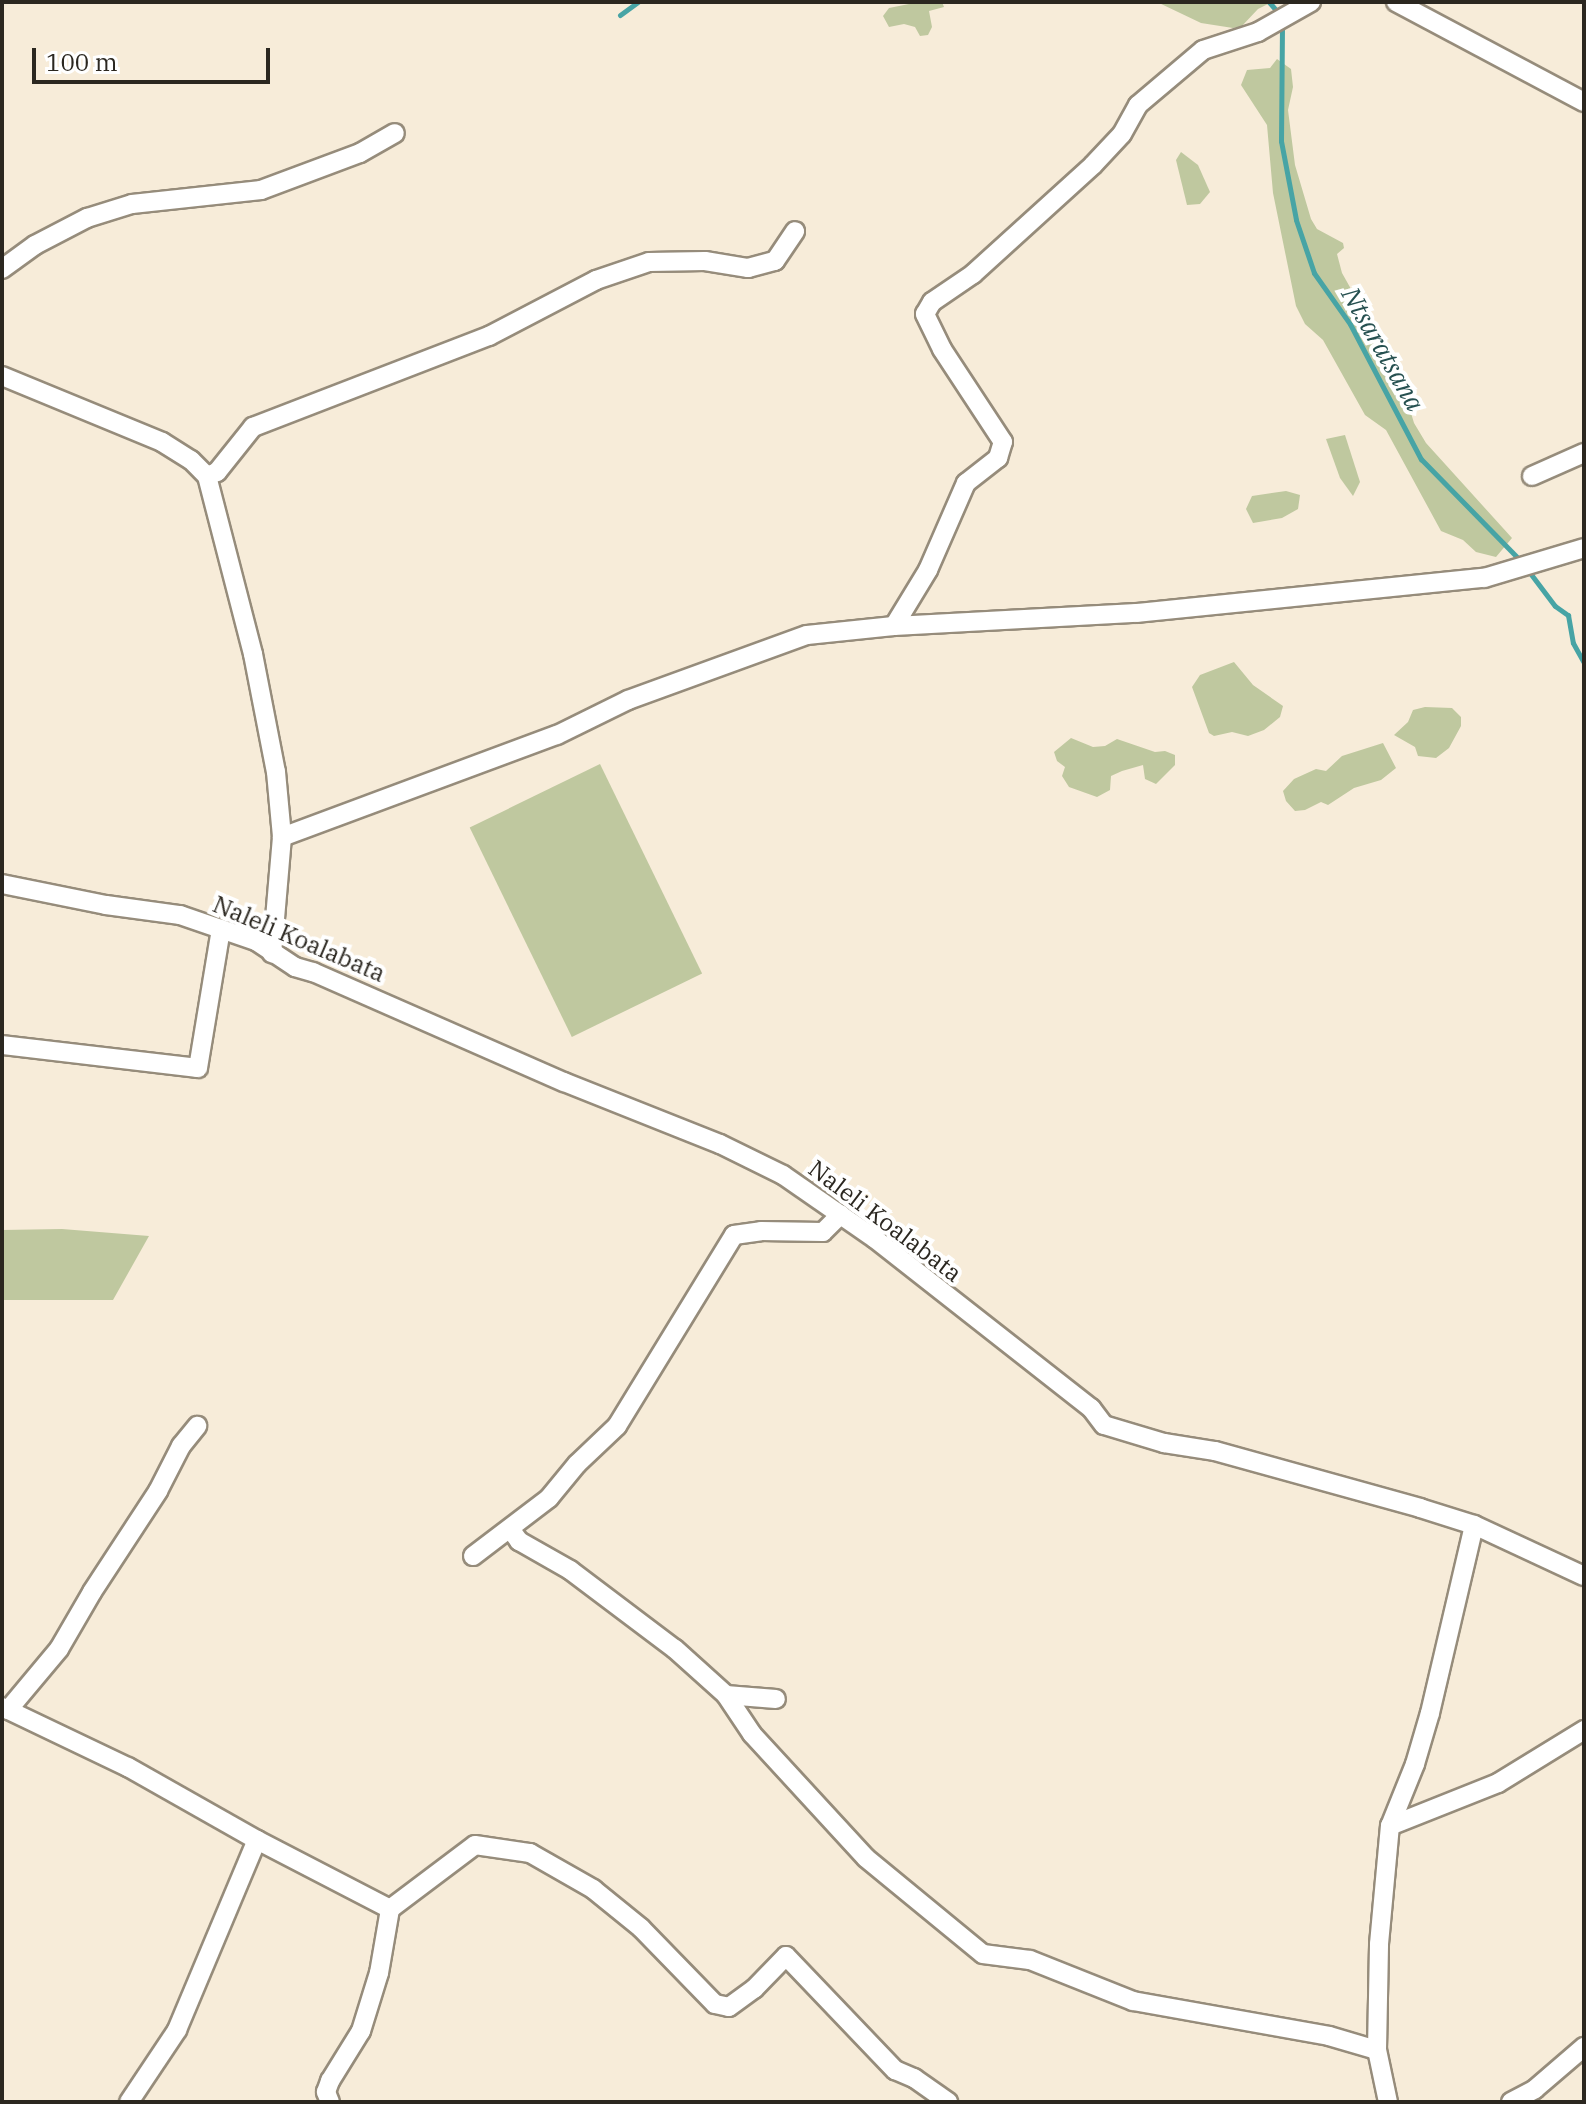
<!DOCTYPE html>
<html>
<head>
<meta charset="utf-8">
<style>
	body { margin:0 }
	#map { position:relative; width:1586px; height:2104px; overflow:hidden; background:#f7ecd9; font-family:"IBM Plex Serif",serif }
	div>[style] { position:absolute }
	.green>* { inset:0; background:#bfc89f; transform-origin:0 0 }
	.stream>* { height:5px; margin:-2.5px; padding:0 2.5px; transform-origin:2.5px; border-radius:2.5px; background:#47a4a5 }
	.roads { filter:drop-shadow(2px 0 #968c7b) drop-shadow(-2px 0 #968c7b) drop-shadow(0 2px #968c7b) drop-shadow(0 -2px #968c7b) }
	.street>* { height:18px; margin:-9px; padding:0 9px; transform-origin:9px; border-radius:9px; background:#fff }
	span { translate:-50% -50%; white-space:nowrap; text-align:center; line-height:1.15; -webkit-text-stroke:8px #fff; paint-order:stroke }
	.street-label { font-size:24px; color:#2b2720 }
	.water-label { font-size:26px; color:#265050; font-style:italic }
	.frame { position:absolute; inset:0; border:4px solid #2b2720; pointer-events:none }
	.scale { position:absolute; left:32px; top:48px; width:238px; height:36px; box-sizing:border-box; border:4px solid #2b2720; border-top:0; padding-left:10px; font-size:24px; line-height:28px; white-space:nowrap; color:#2b2720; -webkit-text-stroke:6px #fff; paint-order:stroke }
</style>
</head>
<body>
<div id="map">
	<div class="green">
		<div style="clip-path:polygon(919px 2px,942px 2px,944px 7px,929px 11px,932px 27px,928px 35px,920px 36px,915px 27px,904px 24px,889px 27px,883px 16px,889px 8px)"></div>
		<div style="clip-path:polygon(1157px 2px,1272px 2px,1258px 9px,1241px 27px,1233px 28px,1201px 23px)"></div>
		<div style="clip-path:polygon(1277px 59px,1291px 69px,1293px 87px,1288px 110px,1295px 165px,1311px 219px,1317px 229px,1343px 243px,1344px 248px,1337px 254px,1342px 273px,1400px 376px,1414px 423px,1426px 443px,1512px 538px,1496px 557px,1476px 552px,1463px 540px,1441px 531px,1386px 430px,1365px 415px,1323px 340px,1305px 324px,1296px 306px,1273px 193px,1267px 125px,1241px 85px,1247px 70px,1270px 68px)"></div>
		<div style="clip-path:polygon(1181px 152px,1198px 165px,1210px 192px,1200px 204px,1187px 205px,1176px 160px)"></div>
		<div style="clip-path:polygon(1345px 435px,1360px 482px,1353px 496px,1340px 478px,1326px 439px)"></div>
		<div style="clip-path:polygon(1286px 491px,1300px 495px,1298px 509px,1282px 518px,1253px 523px,1246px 509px,1252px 496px)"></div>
		<div style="clip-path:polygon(1234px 662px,1253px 685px,1283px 706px,1280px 717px,1264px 730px,1248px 736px,1232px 732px,1214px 736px,1209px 733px,1192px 687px,1200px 675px)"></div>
		<div style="clip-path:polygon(1425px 707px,1452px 708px,1461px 717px,1461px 726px,1449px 748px,1436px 758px,1418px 756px,1415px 747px,1394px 735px,1408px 722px,1413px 710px)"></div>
		<div style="clip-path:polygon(1071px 738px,1093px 747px,1105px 746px,1117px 739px,1155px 752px,1165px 751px,1175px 755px,1175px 765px,1156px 784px,1145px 779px,1143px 765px,1122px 771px,1111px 776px,1110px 790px,1097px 797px,1069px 787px,1062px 776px,1065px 767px,1057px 761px,1054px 752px)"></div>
		<div style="clip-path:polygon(1383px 743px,1396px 768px,1381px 780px,1354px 788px,1328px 805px,1321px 802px,1305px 810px,1295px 811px,1286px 801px,1283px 791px,1294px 779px,1316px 769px,1326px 771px,1342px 756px)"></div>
		<div style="left:600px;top:764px;width:233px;height:145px;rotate:64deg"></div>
		<div style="clip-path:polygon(62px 1229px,149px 1236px,113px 1300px,2px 1300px,2px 1230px)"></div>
	</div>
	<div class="stream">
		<div style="left:1269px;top:2px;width:18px;rotate:49deg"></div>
		<div style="left:620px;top:15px;width:22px;rotate:-36deg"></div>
		<div style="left:1282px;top:26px;width:115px;rotate:90.5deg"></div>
		<div style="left:1281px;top:141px;width:80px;rotate:79.2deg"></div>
		<div style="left:1296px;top:220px;width:56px;rotate:71.2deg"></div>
		<div style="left:1314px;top:273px;width:62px;rotate:54.8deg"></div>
		<div style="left:1350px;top:324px;width:153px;rotate:62.3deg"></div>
		<div style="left:1421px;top:459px;width:143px;rotate:45.6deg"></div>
		<div style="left:1527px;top:569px;width:46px;rotate:52.9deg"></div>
		<div style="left:1555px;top:606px;width:16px;rotate:35deg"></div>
		<div style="left:1568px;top:615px;width:28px;rotate:80deg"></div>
		<div style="left:1573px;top:643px;width:23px;rotate:61deg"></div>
	</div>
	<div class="roads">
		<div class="street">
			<div style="left:1396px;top:2px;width:213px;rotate:28deg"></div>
			<div style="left:2px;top:269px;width:41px;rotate:-36deg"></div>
			<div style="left:35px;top:245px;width:59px;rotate:-27.4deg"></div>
			<div style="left:87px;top:218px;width:47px;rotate:-17.3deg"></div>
			<div style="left:132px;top:204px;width:130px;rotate:-6.2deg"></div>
			<div style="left:261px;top:190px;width:106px;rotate:-20.5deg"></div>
			<div style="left:360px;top:153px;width:40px;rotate:-29.7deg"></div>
			<div style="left:2px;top:376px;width:173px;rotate:22.4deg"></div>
			<div style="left:162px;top:442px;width:34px;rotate:32deg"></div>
			<div style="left:191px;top:460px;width:23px;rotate:45deg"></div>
			<div style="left:207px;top:476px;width:184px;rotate:75.5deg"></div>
			<div style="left:253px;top:654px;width:120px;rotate:79deg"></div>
			<div style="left:276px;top:772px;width:65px;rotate:84.7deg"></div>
			<div style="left:282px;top:837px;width:117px;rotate:94.9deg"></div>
			<div style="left:207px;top:476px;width:11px;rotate:-22deg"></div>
			<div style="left:217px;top:472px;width:58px;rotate:-51.3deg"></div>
			<div style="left:253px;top:427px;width:253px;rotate:-21.1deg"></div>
			<div style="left:489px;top:336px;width:121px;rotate:-27.6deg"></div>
			<div style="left:596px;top:280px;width:56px;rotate:-18.8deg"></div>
			<div style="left:649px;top:262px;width:56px;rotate:-1deg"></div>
			<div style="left:705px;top:261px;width:44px;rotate:9.2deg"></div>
			<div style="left:748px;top:268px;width:28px;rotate:-15deg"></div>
			<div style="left:775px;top:261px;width:36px;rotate:-56deg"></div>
			<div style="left:1532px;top:476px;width:57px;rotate:-23.9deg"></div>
			<div style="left:894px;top:626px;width:243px;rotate:-3.1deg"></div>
			<div style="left:1137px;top:613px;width:349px;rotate:-5.8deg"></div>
			<div style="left:1484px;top:578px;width:104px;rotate:-16.7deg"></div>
			<div style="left:282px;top:837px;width:293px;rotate:-20.4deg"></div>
			<div style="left:557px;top:735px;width:79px;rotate:-26.2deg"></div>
			<div style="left:628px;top:700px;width:190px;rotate:-20deg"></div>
			<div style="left:807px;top:635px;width:87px;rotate:-5.9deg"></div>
			<div style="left:894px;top:626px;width:66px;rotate:-58.7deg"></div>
			<div style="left:928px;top:570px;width:95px;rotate:-66.4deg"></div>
			<div style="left:966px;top:483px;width:41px;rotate:-38deg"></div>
			<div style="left:998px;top:458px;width:17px;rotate:-73deg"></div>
			<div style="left:1003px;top:442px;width:111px;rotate:-123.3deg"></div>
			<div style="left:942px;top:349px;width:39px;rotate:-116deg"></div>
			<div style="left:925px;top:314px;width:14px;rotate:-60deg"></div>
			<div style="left:932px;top:302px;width:50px;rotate:-34.3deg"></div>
			<div style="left:973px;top:274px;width:162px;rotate:-42.2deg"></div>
			<div style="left:1093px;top:165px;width:42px;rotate:-46.9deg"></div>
			<div style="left:1122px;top:134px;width:33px;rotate:-61deg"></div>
			<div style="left:1138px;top:105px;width:85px;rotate:-40.2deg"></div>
			<div style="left:1203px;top:50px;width:58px;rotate:-18.1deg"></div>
			<div style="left:1258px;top:32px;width:61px;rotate:-29.5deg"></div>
			<div style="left:2px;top:884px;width:106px;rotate:11.4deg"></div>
			<div style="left:106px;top:905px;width:75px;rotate:7.7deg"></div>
			<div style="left:180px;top:915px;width:80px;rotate:18.9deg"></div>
			<div style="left:256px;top:941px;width:47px;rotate:33.7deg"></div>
			<div style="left:295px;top:967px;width:19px;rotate:16deg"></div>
			<div style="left:313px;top:972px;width:274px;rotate:23.7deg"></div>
			<div style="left:564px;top:1082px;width:168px;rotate:21.7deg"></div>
			<div style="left:720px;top:1144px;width:70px;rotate:26.2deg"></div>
			<div style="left:783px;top:1175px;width:111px;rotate:34.7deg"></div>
			<div style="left:874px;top:1238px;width:276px;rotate:38.1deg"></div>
			<div style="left:1091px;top:1408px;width:21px;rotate:53deg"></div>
			<div style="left:1104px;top:1425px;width:63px;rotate:16.7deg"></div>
			<div style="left:1164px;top:1443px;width:52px;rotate:8.9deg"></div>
			<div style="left:1215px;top:1451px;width:213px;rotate:15.5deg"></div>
			<div style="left:1420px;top:1508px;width:57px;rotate:17.5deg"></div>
			<div style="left:1474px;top:1525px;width:121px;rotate:24.9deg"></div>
			<div style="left:2px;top:1045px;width:197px;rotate:6.7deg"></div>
			<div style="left:198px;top:1068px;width:141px;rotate:-80.6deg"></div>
			<div style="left:511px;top:1530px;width:14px;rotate:54deg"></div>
			<div style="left:519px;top:1541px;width:59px;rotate:29.6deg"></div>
			<div style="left:570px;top:1570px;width:131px;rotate:37deg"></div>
			<div style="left:675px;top:1649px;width:69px;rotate:42deg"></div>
			<div style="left:726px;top:1695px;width:47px;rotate:56.3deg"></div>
			<div style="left:752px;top:1734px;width:168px;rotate:47.4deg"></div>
			<div style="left:866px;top:1858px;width:151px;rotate:39.4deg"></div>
			<div style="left:983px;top:1954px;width:47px;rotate:7.3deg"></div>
			<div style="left:1030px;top:1960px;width:111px;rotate:21.7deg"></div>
			<div style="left:1133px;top:2001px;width:199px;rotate:10.1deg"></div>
			<div style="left:1329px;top:2036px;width:50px;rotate:16.3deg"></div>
			<div style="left:473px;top:1556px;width:96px;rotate:-37.3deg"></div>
			<div style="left:549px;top:1498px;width:44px;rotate:-50.5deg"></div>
			<div style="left:577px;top:1464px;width:55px;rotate:-43.5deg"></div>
			<div style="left:617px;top:1426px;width:224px;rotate:-58.5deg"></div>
			<div style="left:734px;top:1235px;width:27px;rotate:-8deg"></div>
			<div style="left:761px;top:1231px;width:62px;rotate:0.9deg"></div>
			<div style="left:823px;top:1232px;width:25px;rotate:-45deg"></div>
			<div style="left:726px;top:1695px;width:50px;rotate:4.6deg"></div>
			<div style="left:2px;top:1707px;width:140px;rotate:25.5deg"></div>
			<div style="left:128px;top:1767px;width:148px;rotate:29.5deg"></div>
			<div style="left:257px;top:1840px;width:150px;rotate:27.4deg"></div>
			<div style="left:390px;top:1909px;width:106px;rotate:-37deg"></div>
			<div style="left:475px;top:1845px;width:56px;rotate:8.3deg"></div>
			<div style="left:530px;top:1853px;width:73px;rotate:29.7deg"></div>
			<div style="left:593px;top:1889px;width:62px;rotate:39.1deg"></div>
			<div style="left:641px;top:1928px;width:106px;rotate:45.8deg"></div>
			<div style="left:715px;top:2004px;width:14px;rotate:12deg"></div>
			<div style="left:729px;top:2007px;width:31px;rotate:-36deg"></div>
			<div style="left:754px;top:1989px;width:46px;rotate:-45.9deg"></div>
			<div style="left:786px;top:1956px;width:158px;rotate:46.3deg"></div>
			<div style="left:895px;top:2070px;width:21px;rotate:23deg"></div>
			<div style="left:914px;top:2078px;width:42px;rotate:35.2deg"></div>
			<div style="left:8px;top:1710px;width:80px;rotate:-50.1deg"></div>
			<div style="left:59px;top:1649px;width:66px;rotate:-59.9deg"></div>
			<div style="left:92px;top:1592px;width:121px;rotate:-56.8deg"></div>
			<div style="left:158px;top:1491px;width:51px;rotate:-62.9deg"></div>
			<div style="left:181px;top:1446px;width:26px;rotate:-51deg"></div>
			<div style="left:1390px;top:1826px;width:116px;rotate:-21.7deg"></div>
			<div style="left:1498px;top:1783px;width:101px;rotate:-31.6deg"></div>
			<div style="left:129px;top:2102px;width:87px;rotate:-56.3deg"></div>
			<div style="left:177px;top:2030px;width:206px;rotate:-67.2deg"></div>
			<div style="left:330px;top:2102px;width:11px;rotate:-112deg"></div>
			<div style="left:326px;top:2092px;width:12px;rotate:-70deg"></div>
			<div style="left:330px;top:2081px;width:59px;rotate:-58.2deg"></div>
			<div style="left:361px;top:2031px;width:61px;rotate:-72.8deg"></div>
			<div style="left:379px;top:1973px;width:65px;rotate:-80.2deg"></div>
			<div style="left:1388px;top:2102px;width:53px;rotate:-101.9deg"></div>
			<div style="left:1377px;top:2050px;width:106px;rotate:-88.9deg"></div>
			<div style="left:1379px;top:1944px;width:119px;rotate:-84.7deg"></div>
			<div style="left:1390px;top:1826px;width:67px;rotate:-68deg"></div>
			<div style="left:1415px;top:1764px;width:53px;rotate:-73.6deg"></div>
			<div style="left:1430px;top:1713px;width:193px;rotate:-76.8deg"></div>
			<div style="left:1511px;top:2102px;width:27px;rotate:-28deg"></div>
			<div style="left:1535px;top:2089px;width:65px;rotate:-40.6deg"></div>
		</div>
	</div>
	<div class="street-label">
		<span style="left:299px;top:939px;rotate:23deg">Naleli Koalabata</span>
		<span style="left:885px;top:1221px;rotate:37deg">Naleli Koalabata</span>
	</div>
	<div class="water-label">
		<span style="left:1383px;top:349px;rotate:60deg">Ntsaratsana</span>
	</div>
	<div class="frame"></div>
	<div class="scale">100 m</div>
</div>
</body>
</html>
